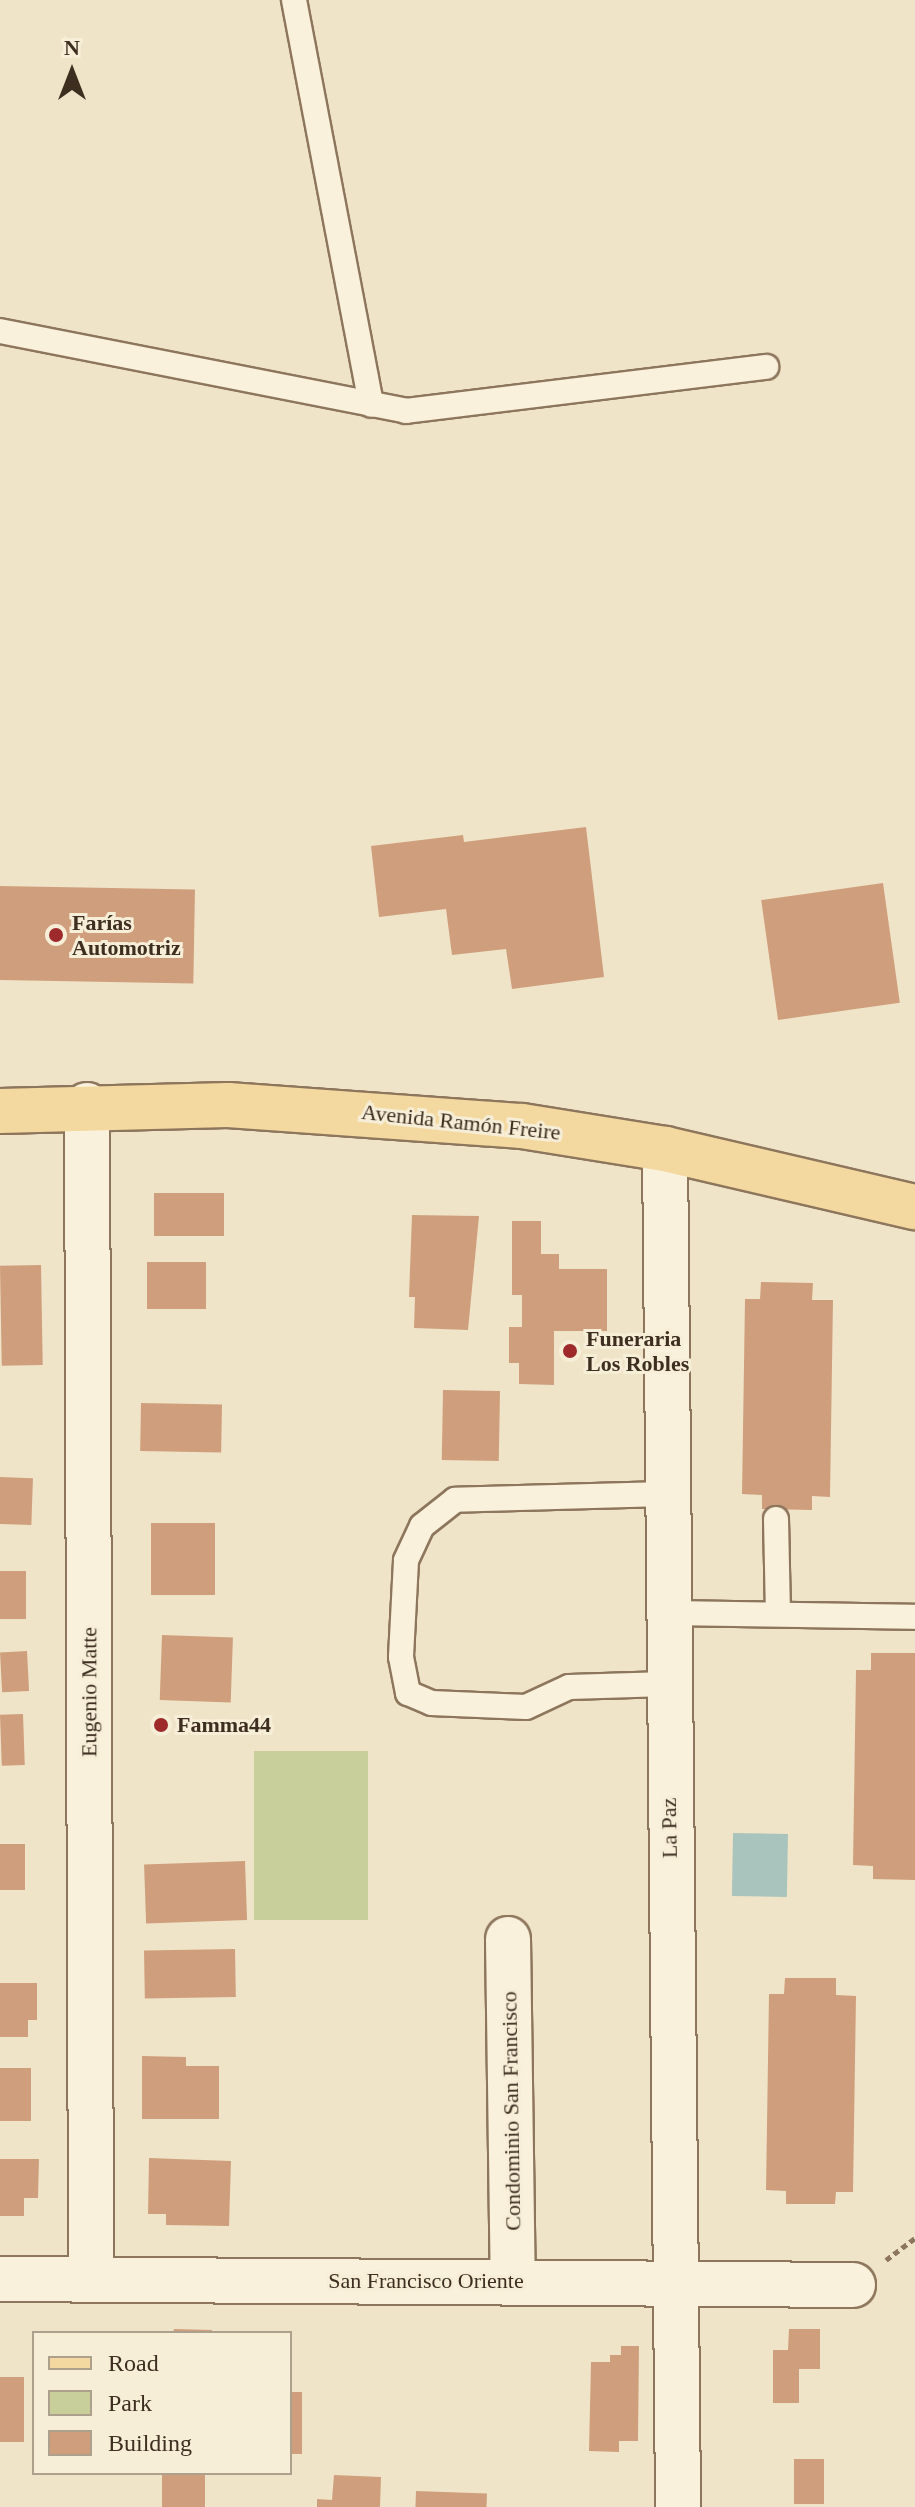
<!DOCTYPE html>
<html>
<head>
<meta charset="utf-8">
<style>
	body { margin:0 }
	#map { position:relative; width:915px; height:2507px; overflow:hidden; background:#f0e4c8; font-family:"Times New Roman",serif }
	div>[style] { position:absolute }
	.green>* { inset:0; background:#c9cf9b; transform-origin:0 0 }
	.water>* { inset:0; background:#a9c4bc; transform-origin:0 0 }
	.building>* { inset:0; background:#cf9f7d; transform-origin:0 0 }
	.path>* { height:5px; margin-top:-2.5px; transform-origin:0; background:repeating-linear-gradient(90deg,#8d765c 0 6px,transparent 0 10px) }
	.roads { filter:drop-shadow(2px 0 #8d765c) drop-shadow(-2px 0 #8d765c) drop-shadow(0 2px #8d765c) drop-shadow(0 -2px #8d765c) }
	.lane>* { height:24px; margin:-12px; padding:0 12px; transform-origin:12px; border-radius:12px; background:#faf1dc }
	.street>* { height:44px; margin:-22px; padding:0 22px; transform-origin:22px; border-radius:22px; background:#faf1dc }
	.primary>* { height:44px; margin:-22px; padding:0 22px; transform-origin:22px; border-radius:22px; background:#f3d9a0 }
	.dots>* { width:22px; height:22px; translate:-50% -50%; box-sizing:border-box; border:4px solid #f7eed8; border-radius:50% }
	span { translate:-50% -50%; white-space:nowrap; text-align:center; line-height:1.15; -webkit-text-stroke:6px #f7eed8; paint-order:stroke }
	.poi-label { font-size:22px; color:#3d2e20; font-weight:700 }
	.left { translate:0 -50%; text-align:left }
	.street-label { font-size:22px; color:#3d2e20 }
	.legend { position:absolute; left:32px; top:2331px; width:260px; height:144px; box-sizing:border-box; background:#f7eed8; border:2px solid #ada18e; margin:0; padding:10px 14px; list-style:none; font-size:24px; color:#3d2e20 }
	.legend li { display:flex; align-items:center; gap:16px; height:40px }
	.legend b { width:40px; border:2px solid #ada18e }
	.north { position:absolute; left:32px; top:32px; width:80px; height:80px; -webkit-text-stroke:6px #f7eed8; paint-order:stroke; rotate:0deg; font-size:22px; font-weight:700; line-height:32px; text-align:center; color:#3d2e20 }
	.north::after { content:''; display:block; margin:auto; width:28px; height:36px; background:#3d2e20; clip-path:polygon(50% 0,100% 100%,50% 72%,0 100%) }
</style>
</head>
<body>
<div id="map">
	<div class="green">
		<div style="left:254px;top:1751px;width:114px;height:169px"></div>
	</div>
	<div class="water">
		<div style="left:733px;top:1833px;width:55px;height:63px;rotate:1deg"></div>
	</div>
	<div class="building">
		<div style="clip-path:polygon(586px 827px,604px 977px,512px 989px,506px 949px,452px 955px,446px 909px,379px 917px,371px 846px,463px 835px,464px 842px)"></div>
		<div style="left:883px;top:883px;width:121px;height:123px;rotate:82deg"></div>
		<div style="left:0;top:886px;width:195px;height:94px;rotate:1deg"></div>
		<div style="left:154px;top:1193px;width:70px;height:43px"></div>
		<div style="clip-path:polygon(412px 1215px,479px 1216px,468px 1330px,414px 1328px,415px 1297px,409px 1297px)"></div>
		<div style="clip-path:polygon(512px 1221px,541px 1221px,541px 1254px,559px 1254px,559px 1269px,607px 1269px,607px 1331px,554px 1331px,554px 1385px,519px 1384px,519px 1363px,509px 1363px,509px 1327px,522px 1327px,522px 1295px,512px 1295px)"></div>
		<div style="left:206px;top:1262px;width:47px;height:59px;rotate:90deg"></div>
		<div style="left:41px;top:1265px;width:100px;height:41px;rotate:89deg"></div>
		<div style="clip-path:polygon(761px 1282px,813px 1283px,812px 1300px,833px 1300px,830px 1497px,812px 1496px,812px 1510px,762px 1509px,762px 1495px,742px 1494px,745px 1299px,760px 1299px)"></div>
		<div style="left:443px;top:1390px;width:57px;height:70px;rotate:1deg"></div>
		<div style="left:141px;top:1403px;width:81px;height:48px;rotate:1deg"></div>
		<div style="left:0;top:1477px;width:33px;height:47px;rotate:2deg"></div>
		<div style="left:215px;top:1523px;width:72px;height:64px;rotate:90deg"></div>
		<div style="left:0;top:1571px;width:26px;height:48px"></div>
		<div style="left:162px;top:1635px;width:71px;height:65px;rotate:2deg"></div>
		<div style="left:27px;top:1651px;width:40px;height:27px;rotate:87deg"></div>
		<div style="clip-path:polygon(871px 1653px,915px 1653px,915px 1880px,873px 1879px,873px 1866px,853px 1865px,856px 1670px,871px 1670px)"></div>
		<div style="left:23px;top:1714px;width:51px;height:23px;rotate:88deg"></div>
		<div style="left:0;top:1844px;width:25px;height:46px"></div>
		<div style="left:245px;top:1861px;width:59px;height:101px;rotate:88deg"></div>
		<div style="left:235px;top:1949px;width:48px;height:91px;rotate:89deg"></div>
		<div style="clip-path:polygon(785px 1978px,836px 1978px,836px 1995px,856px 1996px,853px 2192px,836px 2192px,835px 2204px,786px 2204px,786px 2191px,766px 2190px,769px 1994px,784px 1994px)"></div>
		<div style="clip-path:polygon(0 1983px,37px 1983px,37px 2020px,28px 2020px,28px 2037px,0 2037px)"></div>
		<div style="clip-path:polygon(142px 2056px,186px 2057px,186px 2066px,219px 2066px,219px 2119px,142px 2119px)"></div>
		<div style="left:0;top:2068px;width:31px;height:53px"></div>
		<div style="clip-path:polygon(149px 2158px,231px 2161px,229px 2226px,166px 2225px,166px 2214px,148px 2214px)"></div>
		<div style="clip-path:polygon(0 2159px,39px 2159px,38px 2198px,24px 2198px,24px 2216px,0 2216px)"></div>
		<div style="clip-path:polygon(174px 2329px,212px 2330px,212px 2333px,173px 2333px)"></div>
		<div style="clip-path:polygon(789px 2329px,820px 2329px,820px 2369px,799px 2369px,799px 2403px,773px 2403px,773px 2350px,788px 2350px)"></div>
		<div style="clip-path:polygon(621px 2346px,639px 2346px,638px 2441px,619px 2441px,619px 2452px,589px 2451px,591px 2362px,610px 2362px,610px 2355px,621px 2355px)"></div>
		<div style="left:0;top:2377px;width:24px;height:65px"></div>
		<div style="left:290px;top:2392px;width:12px;height:62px"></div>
		<div style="left:794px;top:2459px;width:30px;height:45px"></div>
		<div style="left:162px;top:2473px;width:43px;height:34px"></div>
		<div style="clip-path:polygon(334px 2475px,381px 2477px,380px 2507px,317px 2507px,317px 2499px,332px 2500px)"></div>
		<div style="left:416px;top:2491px;width:71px;height:16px;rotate:2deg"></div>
	</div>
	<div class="path">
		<div style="left:886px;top:2260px;width:36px;rotate:-37deg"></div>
	</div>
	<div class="roads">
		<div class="lane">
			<div style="left:294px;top:0;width:412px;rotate:79.2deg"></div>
			<div style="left:0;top:331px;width:414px;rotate:11.1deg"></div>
			<div style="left:406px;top:411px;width:363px;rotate:-7deg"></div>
			<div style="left:665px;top:1494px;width:210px;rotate:178.4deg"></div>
			<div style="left:455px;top:1500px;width:42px;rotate:141.8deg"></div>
			<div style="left:422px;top:1526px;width:38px;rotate:115deg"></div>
			<div style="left:406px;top:1561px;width:96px;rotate:93deg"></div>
			<div style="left:401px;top:1657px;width:37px;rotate:79deg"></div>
			<div style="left:408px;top:1693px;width:25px;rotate:23deg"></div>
			<div style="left:431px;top:1703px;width:95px;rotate:2.4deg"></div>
			<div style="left:526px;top:1707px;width:47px;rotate:-24.9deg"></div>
			<div style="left:569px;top:1687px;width:98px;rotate:-1.8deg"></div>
			<div style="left:776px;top:1519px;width:94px;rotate:88.8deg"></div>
			<div style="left:666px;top:1613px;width:249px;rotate:0.9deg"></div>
		</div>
		<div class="street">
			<div style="left:87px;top:1105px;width:1174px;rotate:89.8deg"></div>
			<div style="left:665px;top:1149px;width:1358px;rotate:89.45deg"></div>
			<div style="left:508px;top:1939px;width:343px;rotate:89.2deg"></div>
			<div style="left:0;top:2279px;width:853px;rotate:0.4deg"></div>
		</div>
		<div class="primary">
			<div style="left:0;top:1111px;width:228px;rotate:-1.5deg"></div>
			<div style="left:228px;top:1105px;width:295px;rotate:4.1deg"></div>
			<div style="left:522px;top:1126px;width:145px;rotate:9.1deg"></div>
			<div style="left:665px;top:1149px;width:257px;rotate:13.1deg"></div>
		</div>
	</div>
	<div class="dots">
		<div style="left:56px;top:935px;background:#9e2a2b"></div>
		<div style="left:570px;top:1351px;background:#9e2a2b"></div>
		<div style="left:161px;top:1725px;background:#9e2a2b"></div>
	</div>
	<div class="poi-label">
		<span class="left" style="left:72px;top:935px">Farías<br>Automotriz</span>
		<span class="left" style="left:586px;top:1351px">Funeraria<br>Los Robles</span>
		<span class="left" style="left:177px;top:1725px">Famma44</span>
	</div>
	<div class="street-label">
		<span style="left:461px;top:1122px;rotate:6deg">Avenida Ramón Freire</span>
		<span style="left:89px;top:1692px;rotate:-90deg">Eugenio Matte</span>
		<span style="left:669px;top:1828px;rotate:-91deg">La Paz</span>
		<span style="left:511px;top:2111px;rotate:-91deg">Condominio San Francisco</span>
		<span style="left:426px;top:2281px">San Francisco Oriente</span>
	</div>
	<ul class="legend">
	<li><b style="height:10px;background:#f3d9a0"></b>Road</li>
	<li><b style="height:22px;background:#c9cf9b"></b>Park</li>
	<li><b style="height:22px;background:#cf9f7d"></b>Building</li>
	</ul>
	<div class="north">N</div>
</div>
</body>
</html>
